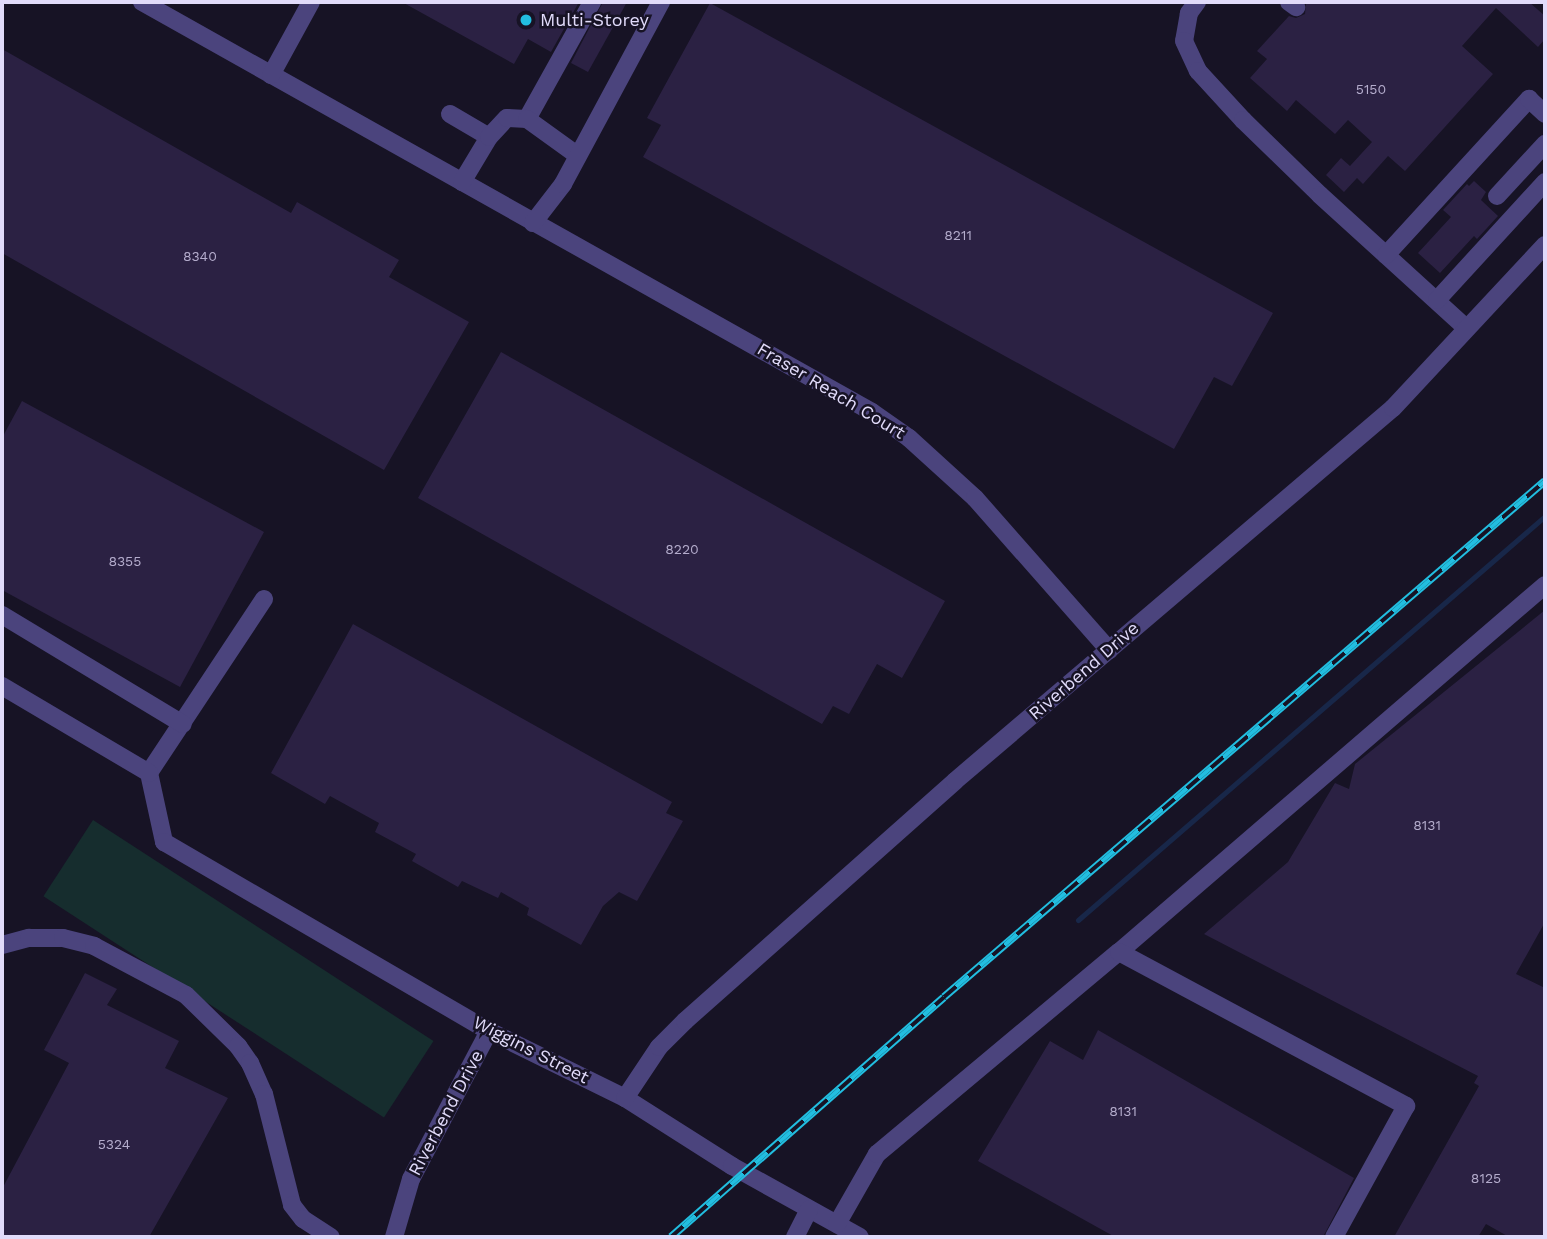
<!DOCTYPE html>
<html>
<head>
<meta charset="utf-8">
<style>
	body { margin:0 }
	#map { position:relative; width:1547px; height:1239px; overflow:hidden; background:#171325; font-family:"Work Sans",sans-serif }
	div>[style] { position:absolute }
	.green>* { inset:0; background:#162d2e; transform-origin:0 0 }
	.stream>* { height:5px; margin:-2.5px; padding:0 2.5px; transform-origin:2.5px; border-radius:2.5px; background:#182749 }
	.building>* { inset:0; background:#2b2143 }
	.minor>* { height:18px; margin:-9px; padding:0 9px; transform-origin:9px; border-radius:9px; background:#4b447d }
	.rail>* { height:8px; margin-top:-4px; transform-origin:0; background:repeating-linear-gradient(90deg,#171325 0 16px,#22bee0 0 32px); box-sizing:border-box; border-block:2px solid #22bee0 }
	.dots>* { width:19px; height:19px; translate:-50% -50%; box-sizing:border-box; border:4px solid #171325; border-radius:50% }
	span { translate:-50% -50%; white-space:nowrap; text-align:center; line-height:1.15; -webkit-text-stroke:5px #171325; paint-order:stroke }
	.number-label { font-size:14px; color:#b4accc }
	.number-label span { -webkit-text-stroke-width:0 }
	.poi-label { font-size:18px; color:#e1dbfa }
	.left { translate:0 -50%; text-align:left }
	.street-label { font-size:18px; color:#e1dbfa }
	.frame { position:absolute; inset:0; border:4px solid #e1dbfa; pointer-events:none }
</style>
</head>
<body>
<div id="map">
	<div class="green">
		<div style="left:93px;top:820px;width:406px;height:91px;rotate:33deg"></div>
	</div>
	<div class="stream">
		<div style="left:1078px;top:920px;width:617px;rotate:-40.86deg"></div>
	</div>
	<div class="building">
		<div style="clip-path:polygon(402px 2px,579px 2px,551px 52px,528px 39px,514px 64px)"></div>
		<div style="clip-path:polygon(603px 2px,627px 2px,588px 72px,571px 63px)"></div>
		<div style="clip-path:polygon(1306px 2px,1529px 2px,1545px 16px,1545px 39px,1538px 47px,1496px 8px,1462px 46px,1493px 74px,1405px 171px,1388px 156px,1363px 184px,1357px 178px,1344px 192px,1326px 175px,1341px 158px,1350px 166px,1372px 142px,1348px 120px,1335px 134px,1296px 100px,1287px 111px,1250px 78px,1267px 59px,1257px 51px,1289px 16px,1296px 18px,1305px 14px)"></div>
		<div style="clip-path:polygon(710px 3px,1273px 313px,1232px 386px,1214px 377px,1174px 449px,643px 157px,661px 125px,647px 118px)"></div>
		<div style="clip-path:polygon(2px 49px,291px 213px,297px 202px,399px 260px,389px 277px,469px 322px,384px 470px,2px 253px)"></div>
		<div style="clip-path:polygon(1474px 181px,1486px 192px,1481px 200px,1498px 216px,1477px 239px,1474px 236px,1440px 273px,1418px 253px,1451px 217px,1443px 210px,1467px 184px,1469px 186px)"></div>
		<div style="clip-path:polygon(501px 352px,945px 601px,902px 678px,877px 664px,849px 714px,833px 706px,822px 724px,418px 498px)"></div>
		<div style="clip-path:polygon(22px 401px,264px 532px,180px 687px,2px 590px,2px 438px)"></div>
		<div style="clip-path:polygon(1545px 610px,1545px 922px,1516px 974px,1545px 988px,1545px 1237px,1509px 1237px,1486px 1224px,1478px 1237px,1394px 1237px,1479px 1086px,1474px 1083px,1478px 1076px,1204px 934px,1288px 862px,1335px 783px,1349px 789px,1355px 764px)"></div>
		<div style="clip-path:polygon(353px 624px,672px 802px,666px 813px,683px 821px,637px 901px,619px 892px,603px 906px,581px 945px,527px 915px,529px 908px,501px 892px,498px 898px,462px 881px,458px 887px,412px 861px,416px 854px,375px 832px,379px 823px,330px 796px,325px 804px,271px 773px)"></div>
		<div style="clip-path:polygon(85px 973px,117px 989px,107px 1005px,179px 1041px,165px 1068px,228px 1098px,149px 1237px,2px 1237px,2px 1189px,69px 1063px,44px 1050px)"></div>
		<div style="clip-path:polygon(1098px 1030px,1354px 1178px,1323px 1237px,1115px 1237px,978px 1161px,1050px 1041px,1083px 1060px)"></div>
	</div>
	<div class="minor">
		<div style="left:142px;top:2px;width:837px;rotate:29.32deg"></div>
		<div style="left:872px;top:412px;width:45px;rotate:35.1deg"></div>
		<div style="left:909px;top:438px;width:89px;rotate:42.3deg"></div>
		<div style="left:975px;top:498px;width:203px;rotate:48.6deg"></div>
		<div style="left:1197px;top:2px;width:14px;rotate:126deg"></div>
		<div style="left:1189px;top:13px;width:28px;rotate:100deg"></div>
		<div style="left:1184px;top:41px;width:33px;rotate:65deg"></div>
		<div style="left:1198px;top:71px;width:67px;rotate:47.4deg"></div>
		<div style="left:1243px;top:120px;width:107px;rotate:44.2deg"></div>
		<div style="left:1320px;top:195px;width:197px;rotate:42.3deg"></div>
		<div style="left:1289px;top:2px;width:9px;rotate:36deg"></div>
		<div style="left:271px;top:75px;width:83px;rotate:-61.3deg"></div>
		<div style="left:450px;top:114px;width:45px;rotate:30.5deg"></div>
		<div style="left:527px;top:119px;width:134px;rotate:-60.9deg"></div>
		<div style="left:462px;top:182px;width:52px;rotate:-59deg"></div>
		<div style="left:489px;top:137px;width:26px;rotate:-47deg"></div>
		<div style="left:507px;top:118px;width:20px;rotate:3deg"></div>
		<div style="left:527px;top:119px;width:62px;rotate:35.8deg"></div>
		<div style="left:1497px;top:196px;width:71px;rotate:-47.3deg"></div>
		<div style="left:533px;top:223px;width:49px;rotate:-52.4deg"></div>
		<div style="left:563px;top:184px;width:207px;rotate:-61.7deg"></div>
		<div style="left:1386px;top:255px;width:212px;rotate:-47.5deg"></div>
		<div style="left:1529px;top:99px;width:22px;rotate:43deg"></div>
		<div style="left:1437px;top:300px;width:160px;rotate:-47.5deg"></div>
		<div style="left:264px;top:599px;width:209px;rotate:123.5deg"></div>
		<div style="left:149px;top:773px;width:71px;rotate:77.7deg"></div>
		<div style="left:164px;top:842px;width:376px;rotate:30.2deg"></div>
		<div style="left:489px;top:1031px;width:152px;rotate:26.2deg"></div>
		<div style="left:625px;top:1098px;width:127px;rotate:32.4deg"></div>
		<div style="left:732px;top:1166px;width:146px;rotate:29deg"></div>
		<div style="left:2px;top:615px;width:211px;rotate:31.1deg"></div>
		<div style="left:2px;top:686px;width:171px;rotate:30.6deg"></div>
		<div style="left:2px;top:945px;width:28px;rotate:-15deg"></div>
		<div style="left:29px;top:938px;width:34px"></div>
		<div style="left:63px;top:938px;width:32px;rotate:14deg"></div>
		<div style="left:94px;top:946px;width:104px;rotate:28deg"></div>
		<div style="left:186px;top:995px;width:73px;rotate:44.4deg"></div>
		<div style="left:238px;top:1046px;width:21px;rotate:55deg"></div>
		<div style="left:250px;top:1063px;width:34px;rotate:66deg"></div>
		<div style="left:264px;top:1094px;width:114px;rotate:75.8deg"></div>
		<div style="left:292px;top:1205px;width:18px;rotate:52deg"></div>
		<div style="left:303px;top:1219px;width:33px;rotate:33deg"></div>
		<div style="left:1119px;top:952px;width:562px;rotate:-40.74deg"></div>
		<div style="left:625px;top:1098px;width:61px;rotate:-56.3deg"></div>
		<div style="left:659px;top:1047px;width:37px;rotate:-45deg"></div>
		<div style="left:685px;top:1021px;width:361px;rotate:-41.6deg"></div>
		<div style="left:955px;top:781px;width:575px;rotate:-40.42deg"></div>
		<div style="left:1393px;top:408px;width:223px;rotate:-47deg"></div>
		<div style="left:837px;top:1224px;width:81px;rotate:-60.3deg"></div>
		<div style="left:877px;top:1154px;width:315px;rotate:-39.9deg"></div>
		<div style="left:1119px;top:952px;width:326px;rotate:28.2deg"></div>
		<div style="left:1406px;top:1106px;width:149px;rotate:118.8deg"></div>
		<div style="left:394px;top:1237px;width:60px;rotate:-73.7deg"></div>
		<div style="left:411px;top:1179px;width:167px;rotate:-62.2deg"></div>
		<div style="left:795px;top:1237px;width:31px;rotate:-63deg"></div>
	</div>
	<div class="rail">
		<div style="left:671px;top:1237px;width:363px;rotate:-41.3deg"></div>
		<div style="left:944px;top:997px;width:792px;rotate:-40.65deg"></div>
	</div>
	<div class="dots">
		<div style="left:526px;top:20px;background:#22bee0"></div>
	</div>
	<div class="number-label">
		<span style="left:1371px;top:89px">5150</span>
		<span style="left:958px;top:235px">8211</span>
		<span style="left:200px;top:256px">8340</span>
		<span style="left:682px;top:549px">8220</span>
		<span style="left:125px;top:561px">8355</span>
		<span style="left:1427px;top:825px">8131</span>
		<span style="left:1123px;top:1111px">8131</span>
		<span style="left:114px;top:1144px">5324</span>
		<span style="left:1486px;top:1178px">8125</span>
	</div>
	<div class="poi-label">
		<span class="left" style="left:540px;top:20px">Multi-Storey</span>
	</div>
	<div class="street-label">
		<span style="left:831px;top:391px;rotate:31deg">Fraser Reach Court</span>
		<span style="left:1084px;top:671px;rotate:-41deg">Riverbend Drive</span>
		<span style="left:531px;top:1050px;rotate:27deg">Wiggins Street</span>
		<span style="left:446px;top:1113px;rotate:-62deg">Riverbend Drive</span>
	</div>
	<div class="frame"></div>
</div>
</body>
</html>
